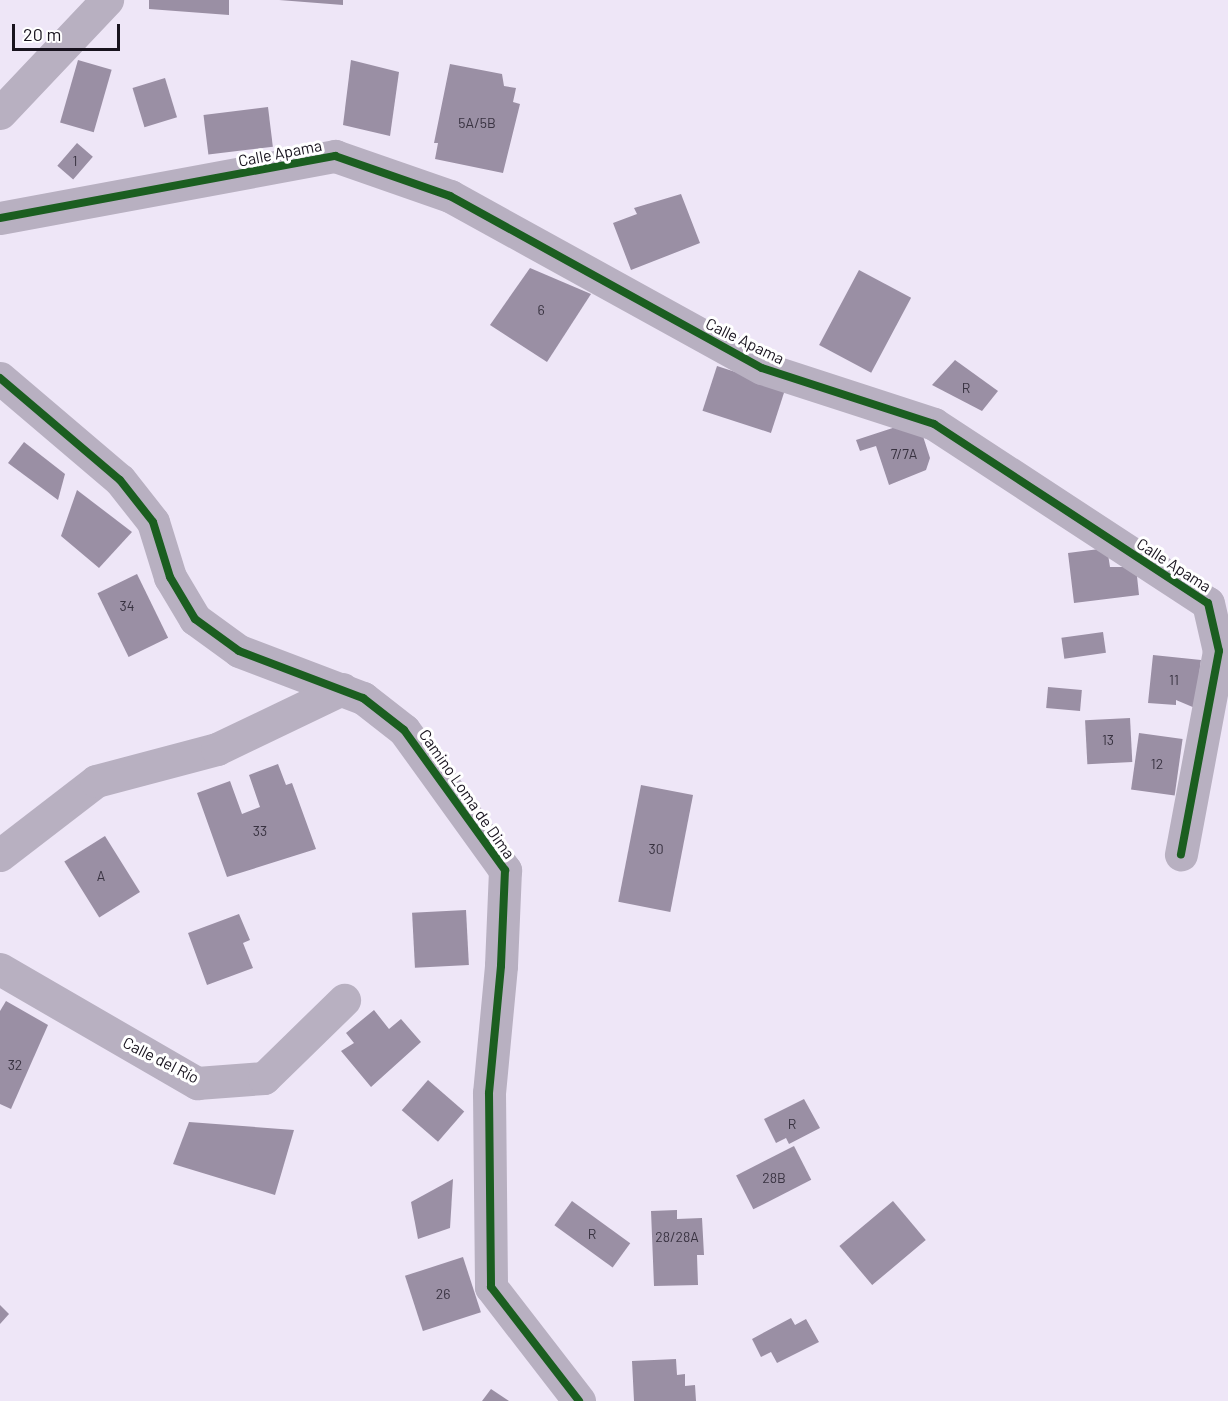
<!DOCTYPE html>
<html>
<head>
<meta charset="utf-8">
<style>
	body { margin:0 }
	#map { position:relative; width:1228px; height:1401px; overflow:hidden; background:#eee6f7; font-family:Barlow,sans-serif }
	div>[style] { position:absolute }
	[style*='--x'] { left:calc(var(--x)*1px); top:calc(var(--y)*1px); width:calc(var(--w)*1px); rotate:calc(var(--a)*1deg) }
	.building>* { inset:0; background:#9a8fa4; transform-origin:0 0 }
	.street>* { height:33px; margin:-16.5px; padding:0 16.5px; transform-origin:16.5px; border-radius:16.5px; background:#b8b0c1 }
	.cycleway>* { height:8px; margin:-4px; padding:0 4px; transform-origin:4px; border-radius:4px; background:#1b5e20 }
	span { translate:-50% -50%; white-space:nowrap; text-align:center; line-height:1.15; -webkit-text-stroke:6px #fff; paint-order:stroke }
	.number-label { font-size:14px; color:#383240 }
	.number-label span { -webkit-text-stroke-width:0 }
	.street-label { font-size:16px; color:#18131e }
	.scale { position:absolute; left:12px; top:24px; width:108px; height:27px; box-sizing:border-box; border:3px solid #18131e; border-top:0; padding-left:8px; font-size:18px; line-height:21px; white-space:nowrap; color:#18131e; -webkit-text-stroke:4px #fff; paint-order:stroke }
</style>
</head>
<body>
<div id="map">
	<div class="building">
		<div style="clip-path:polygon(149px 0,229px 0,229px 15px,149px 9px)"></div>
		<div style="clip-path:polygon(279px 0,343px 0,343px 5px)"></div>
		<div style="left:78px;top:60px;width:35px;height:65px;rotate:16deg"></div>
		<div style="clip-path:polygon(351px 60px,399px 72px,390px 136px,343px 125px)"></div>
		<div style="clip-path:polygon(450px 64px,502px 74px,504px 86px,516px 88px,513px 102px,520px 104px,503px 173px,435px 159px,438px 143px,434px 143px)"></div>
		<div style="left:165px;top:78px;width:41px;height:34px;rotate:73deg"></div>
		<div style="left:268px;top:107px;width:40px;height:65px;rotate:83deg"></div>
		<div style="left:77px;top:143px;width:21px;height:30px;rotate:41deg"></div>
		<div style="clip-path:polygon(681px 194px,700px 243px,631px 270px,613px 223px,637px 214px,634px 208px)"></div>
		<div style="clip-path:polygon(530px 268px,591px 294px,547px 362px,490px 325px)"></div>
		<div style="left:859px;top:270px;width:59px;height:85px;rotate:28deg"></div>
		<div style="clip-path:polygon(955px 360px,998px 391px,982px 411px,932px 385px)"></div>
		<div style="left:717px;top:366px;width:72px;height:47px;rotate:18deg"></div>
		<div style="clip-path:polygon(911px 422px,921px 430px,930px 458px,926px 470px,889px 485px,876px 446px,860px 451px,856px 440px)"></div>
		<div style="clip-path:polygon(24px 442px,65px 474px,58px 500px,8px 463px)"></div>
		<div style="clip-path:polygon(77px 490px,132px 532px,99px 568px,61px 536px)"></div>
		<div style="clip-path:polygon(1107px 548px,1110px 567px,1136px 567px,1139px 595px,1074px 603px,1068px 553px)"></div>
		<div style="left:137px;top:574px;width:71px;height:44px;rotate:64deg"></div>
		<div style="left:1103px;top:632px;width:21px;height:42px;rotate:82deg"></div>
		<div style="clip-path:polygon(1153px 655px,1201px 660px,1195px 708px,1176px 700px,1176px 705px,1148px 703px)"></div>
		<div style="left:1048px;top:687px;width:34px;height:21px;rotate:5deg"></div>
		<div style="left:1130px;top:718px;width:44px;height:45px;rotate:87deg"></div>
		<div style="left:1139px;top:733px;width:44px;height:57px;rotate:8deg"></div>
		<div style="clip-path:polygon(278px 764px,286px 785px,292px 783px,316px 849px,227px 877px,197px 793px,230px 781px,242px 814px,260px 807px,249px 775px)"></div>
		<div style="left:641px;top:785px;width:53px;height:119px;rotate:11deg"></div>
		<div style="left:105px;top:836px;width:66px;height:48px;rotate:58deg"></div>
		<div style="left:466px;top:910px;width:55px;height:54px;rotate:87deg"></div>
		<div style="clip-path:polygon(239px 914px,250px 940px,243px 943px,253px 968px,207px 985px,188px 933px)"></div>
		<div style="clip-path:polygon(6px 1001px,48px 1025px,11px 1109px,0 1104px,0 1011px)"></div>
		<div style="clip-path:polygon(374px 1010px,389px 1029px,401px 1019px,421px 1042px,371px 1087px,341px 1051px,354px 1043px,346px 1033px)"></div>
		<div style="left:428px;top:1080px;width:48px;height:40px;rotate:41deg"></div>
		<div style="clip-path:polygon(804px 1099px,820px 1128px,789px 1144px,786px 1138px,776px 1143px,764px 1119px)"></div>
		<div style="clip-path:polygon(189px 1122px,294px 1130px,275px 1195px,173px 1164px)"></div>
		<div style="left:794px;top:1146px;width:38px;height:65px;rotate:63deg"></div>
		<div style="clip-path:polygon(453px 1179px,450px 1228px,418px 1239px,411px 1202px)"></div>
		<div style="left:572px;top:1201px;width:72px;height:30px;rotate:36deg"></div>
		<div style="left:893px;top:1201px;width:51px;height:70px;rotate:50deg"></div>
		<div style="clip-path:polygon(677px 1210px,677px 1219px,702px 1218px,704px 1255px,697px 1255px,698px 1285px,654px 1286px,651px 1211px)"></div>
		<div style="left:463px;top:1257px;width:58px;height:61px;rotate:72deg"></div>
		<div style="clip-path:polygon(0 1305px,9px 1314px,0 1324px)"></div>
		<div style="clip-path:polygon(791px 1318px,795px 1325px,806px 1319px,819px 1342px,777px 1363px,771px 1352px,761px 1357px,752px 1339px)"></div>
		<div style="clip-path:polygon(676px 1359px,677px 1375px,685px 1374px,685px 1386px,695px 1385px,696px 1401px,634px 1401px,632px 1361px)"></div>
		<div style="clip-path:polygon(491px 1389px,509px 1401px,482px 1401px)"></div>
	</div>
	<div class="street">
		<div style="--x:0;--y:113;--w:156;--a:-46.6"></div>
		<div style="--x:0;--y:218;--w:341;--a:-10.5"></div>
		<div style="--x:335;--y:156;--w:122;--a:19.2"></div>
		<div style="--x:450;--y:196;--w:356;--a:28.9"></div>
		<div style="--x:762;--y:368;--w:181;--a:18"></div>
		<div style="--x:934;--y:424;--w:327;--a:33.2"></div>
		<div style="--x:1208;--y:603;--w:49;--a:77.1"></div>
		<div style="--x:1219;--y:651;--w:207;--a:100.6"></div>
		<div style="--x:0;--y:378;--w:157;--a:40.4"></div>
		<div style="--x:120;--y:480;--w:53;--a:51.8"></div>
		<div style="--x:153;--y:522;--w:58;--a:72.8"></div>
		<div style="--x:170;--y:577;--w:49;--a:59.2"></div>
		<div style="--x:195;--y:619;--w:54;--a:36"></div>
		<div style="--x:239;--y:651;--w:133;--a:20.8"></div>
		<div style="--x:363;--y:698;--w:52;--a:38"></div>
		<div style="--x:404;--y:730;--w:173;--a:54.2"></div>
		<div style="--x:505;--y:870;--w:96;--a:92.4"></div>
		<div style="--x:501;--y:966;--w:128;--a:95.4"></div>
		<div style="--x:489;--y:1093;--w:194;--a:89.4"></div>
		<div style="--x:491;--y:1287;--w:144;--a:52.3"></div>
		<div style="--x:0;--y:855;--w:121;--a:-37.6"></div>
		<div style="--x:96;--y:781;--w:125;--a:-14.8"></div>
		<div style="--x:217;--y:749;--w:139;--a:-25.6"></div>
		<div style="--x:0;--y:969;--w:228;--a:30.1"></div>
		<div style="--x:197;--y:1083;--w:67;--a:-4.3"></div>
		<div style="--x:264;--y:1078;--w:112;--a:-44.3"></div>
	</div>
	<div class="cycleway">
		<div style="--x:0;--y:218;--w:341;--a:-10.5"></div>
		<div style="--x:335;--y:156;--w:122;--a:19.2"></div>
		<div style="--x:450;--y:196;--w:356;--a:28.9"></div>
		<div style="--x:762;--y:368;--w:181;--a:18"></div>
		<div style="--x:934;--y:424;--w:327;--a:33.2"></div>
		<div style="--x:1208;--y:603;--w:49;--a:77.1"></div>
		<div style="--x:1219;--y:651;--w:207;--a:100.6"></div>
		<div style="--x:0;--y:378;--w:157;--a:40.4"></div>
		<div style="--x:120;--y:480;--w:53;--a:51.8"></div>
		<div style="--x:153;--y:522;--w:58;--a:72.8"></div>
		<div style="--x:170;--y:577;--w:49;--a:59.2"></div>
		<div style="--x:195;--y:619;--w:54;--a:36"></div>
		<div style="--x:239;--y:651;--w:133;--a:20.8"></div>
		<div style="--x:363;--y:698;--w:52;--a:38"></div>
		<div style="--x:404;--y:730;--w:173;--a:54.2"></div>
		<div style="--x:505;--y:870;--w:96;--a:92.4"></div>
		<div style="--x:501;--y:966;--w:128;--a:95.4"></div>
		<div style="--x:489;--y:1093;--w:194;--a:89.4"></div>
		<div style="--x:491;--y:1287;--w:144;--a:52.3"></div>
	</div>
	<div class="number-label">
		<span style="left:477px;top:123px">5A/5B</span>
		<span style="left:75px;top:161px">1</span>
		<span style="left:541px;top:310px">6</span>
		<span style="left:966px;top:388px">R</span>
		<span style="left:904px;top:454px">7/7A</span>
		<span style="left:127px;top:606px">34</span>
		<span style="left:1174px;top:680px">11</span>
		<span style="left:1108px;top:740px">13</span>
		<span style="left:1157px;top:764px">12</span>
		<span style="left:260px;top:831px">33</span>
		<span style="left:656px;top:849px">30</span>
		<span style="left:101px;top:876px">A</span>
		<span style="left:15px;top:1065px">32</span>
		<span style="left:792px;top:1124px">R</span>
		<span style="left:774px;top:1178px">28B</span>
		<span style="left:592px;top:1234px">R</span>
		<span style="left:677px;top:1237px">28/28A</span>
		<span style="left:443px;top:1294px">26</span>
	</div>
	<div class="street-label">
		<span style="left:280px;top:153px;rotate:-11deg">Calle Apama</span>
		<span style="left:745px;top:341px;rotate:26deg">Calle Apama</span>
		<span style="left:1174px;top:565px;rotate:33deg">Calle Apama</span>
		<span style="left:467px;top:794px;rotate:55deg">Camino Loma de Dima</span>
		<span style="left:161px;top:1060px;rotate:27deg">Calle del Río</span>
	</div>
	<div class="scale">20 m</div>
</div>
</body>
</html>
